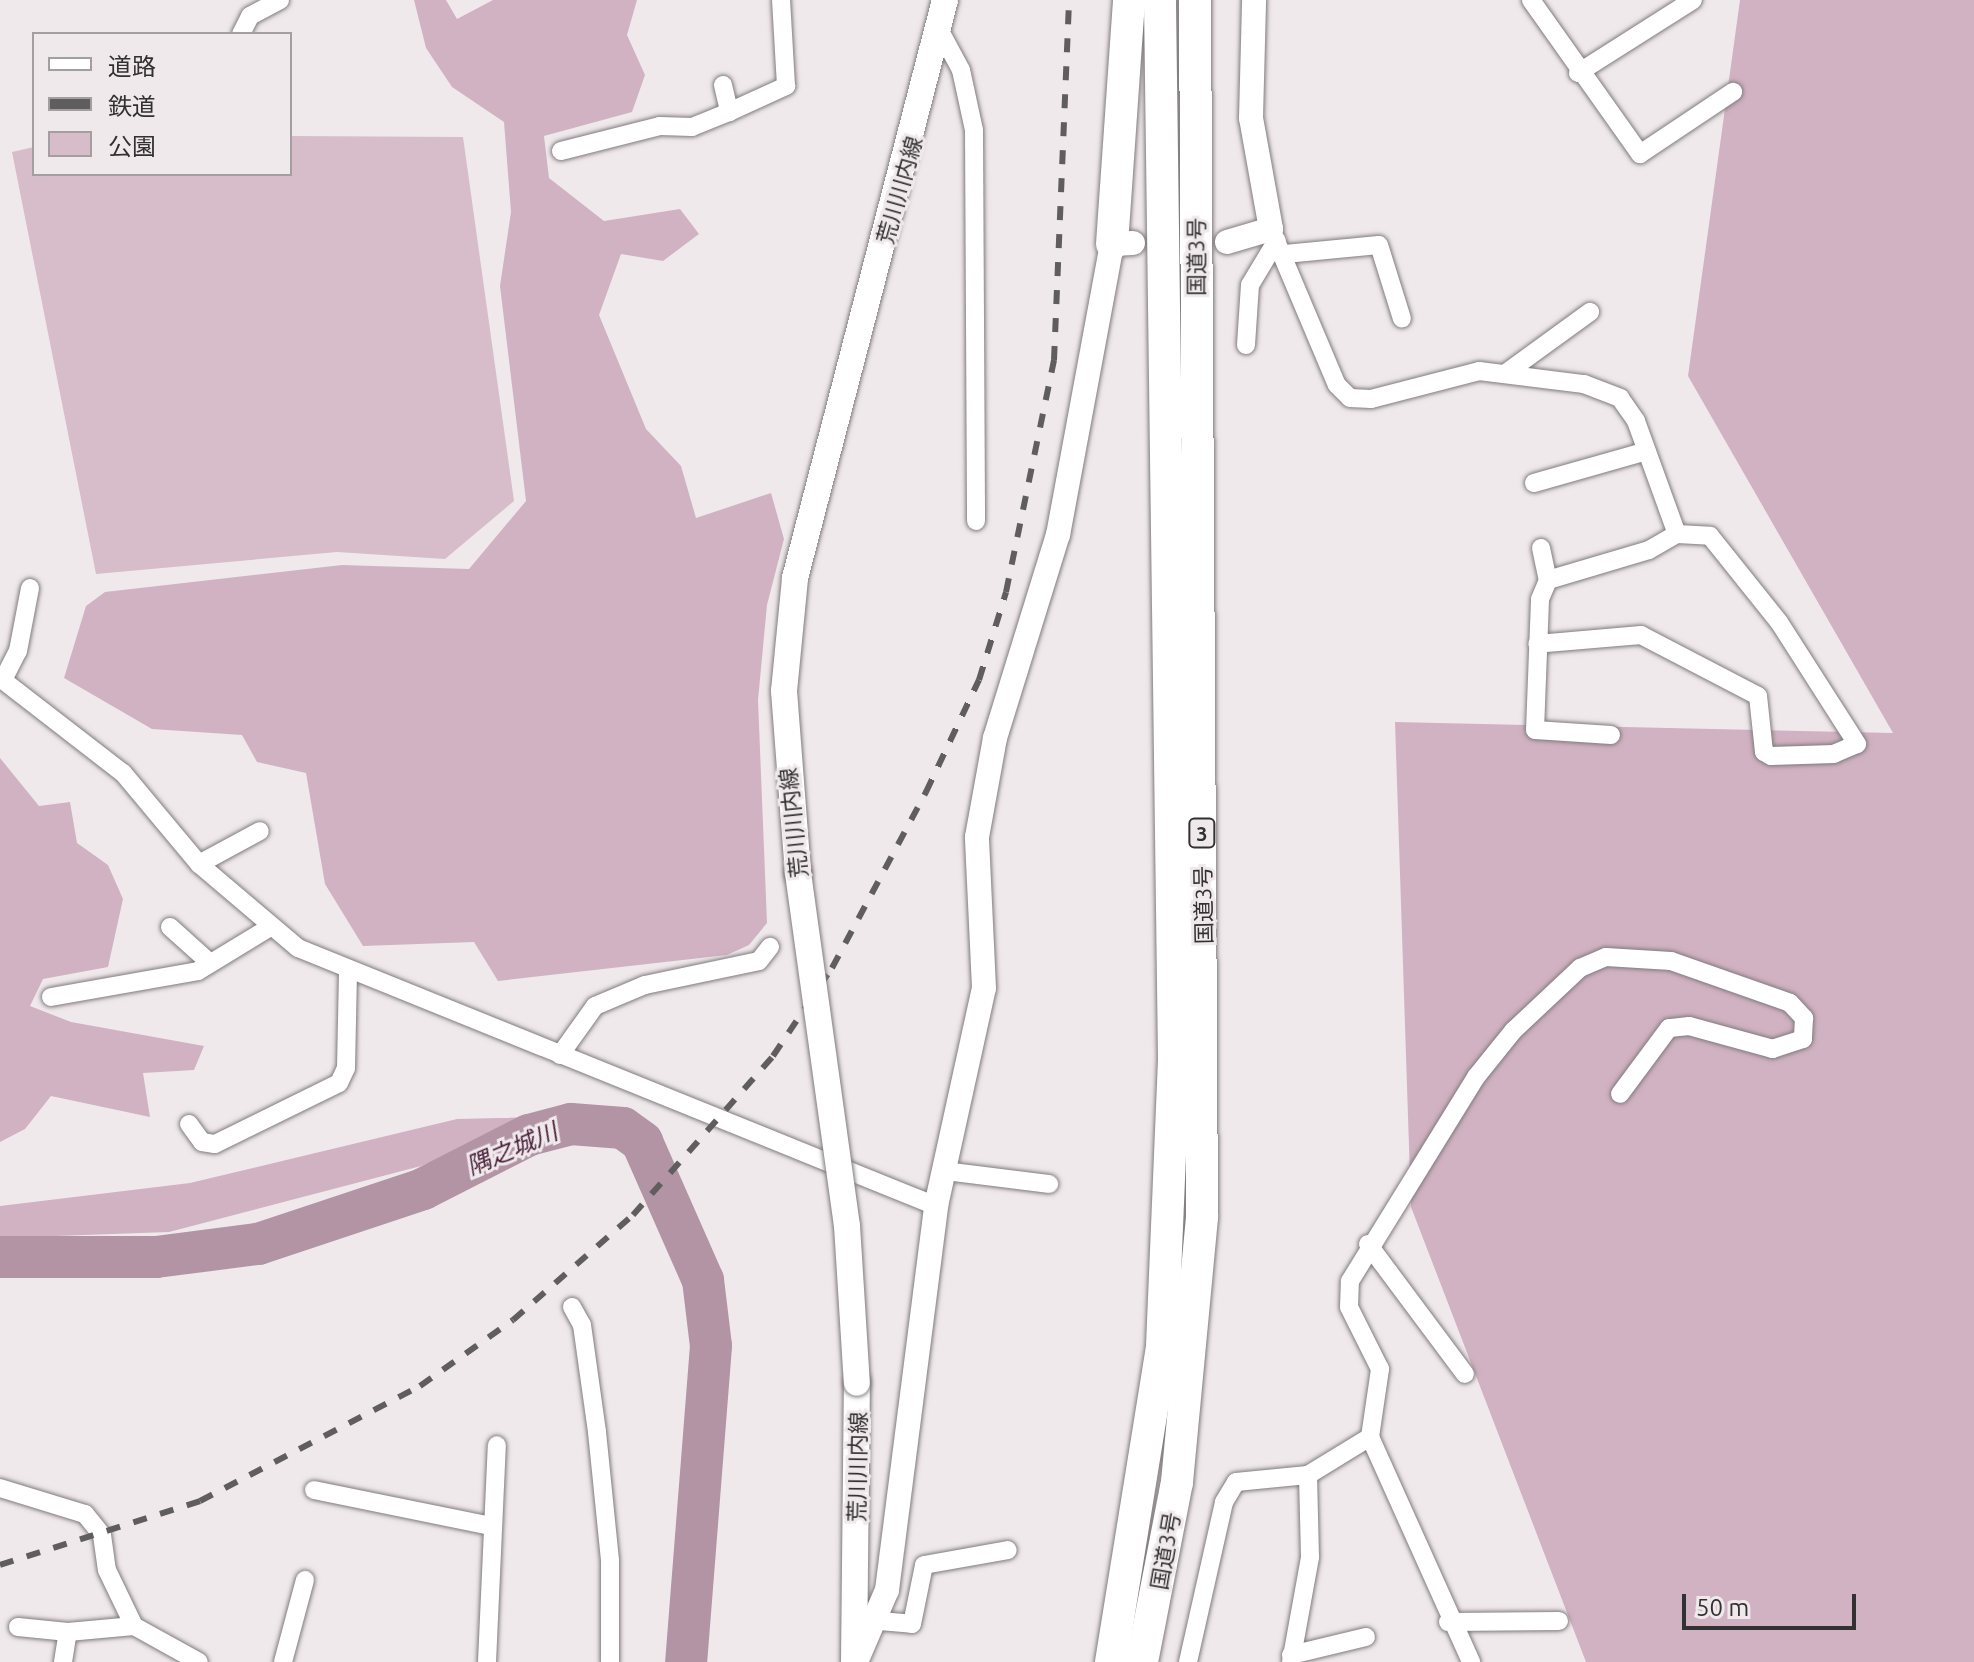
<!DOCTYPE html>
<html>
<head>
<meta charset="utf-8">
<style>
	body { margin:0 }
	#map { position:relative; width:1974px; height:1662px; overflow:hidden; background:#efe9ec; font-family:Ubuntu,"Noto Sans JP",sans-serif }
	div>[style] { position:absolute }
	[style*='--x'] { left:calc(var(--x)*1px); top:calc(var(--y)*1px); width:calc(var(--w)*1px); rotate:calc(var(--a)*1deg) }
	.green>* { inset:0; background:#d7bcca }
	.forest>* { inset:0; background:#d1b2c2 }
	.river>* { height:42px; margin:-21px; padding:0 21px; transform-origin:21px; border-radius:21px; background:#b294a4 }
	.roads { filter:drop-shadow(0 0 2px #807b7e) drop-shadow(0 0 2px #807b7e) }
	.minor>* { height:18px; margin:-9px; padding:0 9px; transform-origin:9px; border-radius:9px; background:#fff }
	.tertiary>* { height:24px; margin:-12px; padding:0 12px; transform-origin:12px; border-radius:12px; background:#fff }
	.secondary>* { height:26px; margin:-13px; padding:0 13px; transform-origin:13px; border-radius:13px; background:#fff }
	.trunk>* { height:32px; margin:-16px; padding:0 16px; transform-origin:16px; border-radius:16px; background:#fff }
	.rail>* { height:6px; margin-top:-3px; transform-origin:0; background:repeating-linear-gradient(90deg,#605d5e 0 14px,transparent 0 28px) }
	.bridges { filter:drop-shadow(0 0 2px #807b7e) drop-shadow(0 0 2px #807b7e) }
	.secondary-bridge>* { height:26px; margin:-13px; padding:0 13px; transform-origin:13px; border-radius:13px; background:#fff }
	span { translate:-50% -50%; white-space:nowrap; text-align:center; line-height:1.15; -webkit-text-stroke:6px #efe9ec; paint-order:stroke }
	.shield-label span { padding:2px 6px; background:#efe9ec; border:2px solid; border-radius:6px; -webkit-text-stroke-width:0 }
	.shield-label { font-size:20px; color:#323031; font-weight:700 }
	.street-label { font-size:22px; color:#323031 }
	.water-label { font-size:24px; color:#491f38; font-style:italic }
	.legend { position:absolute; left:32px; top:32px; width:260px; height:144px; box-sizing:border-box; background:#efe9ec; border:2px solid #a39fa1; margin:0; padding:10px 14px; list-style:none; font-size:24px; color:#323031 }
	.legend li { display:flex; align-items:center; gap:16px; height:40px }
	.legend b { width:40px; border:2px solid #a39fa1 }
	.scale { position:absolute; left:1682px; top:1594px; width:174px; height:36px; box-sizing:border-box; border:4px solid #323031; border-top:0; padding-left:10px; font-size:24px; line-height:28px; white-space:nowrap; color:#323031; -webkit-text-stroke:6px #efe9ec; paint-order:stroke }
</style>
</head>
<body>
<div id="map">
	<div class="green">
		<div style="clip-path:polygon(290px 136px,463px 137px,514px 501px,445px 559px,337px 552px,96px 574px,12px 152px,34px 147px,34px 174px,290px 174px)"></div>
	</div>
	<div class="forest">
		<div style="clip-path:polygon(414px 0,446px 0,457px 19px,493px 0,637px 0,627px 35px,645px 75px,632px 112px,544px 136px,549px 178px,604px 221px,680px 209px,699px 234px,663px 261px,621px 254px,599px 315px,646px 429px,681px 466px,696px 518px,771px 493px,784px 539px,767px 605px,758px 700px,767px 923px,749px 945px,727px 955px,498px 981px,474px 942px,363px 946px,325px 884px,306px 773px,257px 762px,242px 735px,152px 729px,64px 678px,86px 606px,105px 592px,342px 565px,469px 569px,526px 501px,500px 286px,511px 212px,504px 122px,452px 87px,426px 48px)"></div>
		<div style="clip-path:polygon(1740px 0,1974px 0,1974px 1662px,1586px 1662px,1411px 1207px,1395px 722px,1893px 733px,1688px 376px)"></div>
		<div style="clip-path:polygon(0 758px,39px 806px,70px 802px,77px 843px,108px 865px,123px 899px,108px 967px,43px 979px,30px 1006px,71px 1022px,204px 1046px,194px 1070px,143px 1073px,150px 1117px,51px 1096px,25px 1129px,0 1142px)"></div>
		<div style="clip-path:polygon(542px 1117px,421px 1166px,169px 1232px,0 1238px,0 1206px,190px 1183px,457px 1119px)"></div>
	</div>
	<div class="river">
		<div style="--x:0;--y:1257;--w:156;--a:0"></div>
		<div style="--x:156;--y:1257;--w:103;--a:-7.3"></div>
		<div style="--x:258;--y:1244;--w:174;--a:-18.4"></div>
		<div style="--x:423;--y:1189;--w:119;--a:-27"></div>
		<div style="--x:529;--y:1135;--w:43;--a:-14.7"></div>
		<div style="--x:571;--y:1124;--w:52;--a:4.4"></div>
		<div style="--x:623;--y:1128;--w:24;--a:36"></div>
		<div style="--x:642;--y:1142;--w:151;--a:66.2"></div>
		<div style="--x:703;--y:1280;--w:66;--a:83.1"></div>
		<div style="--x:711;--y:1346;--w:317;--a:94.5"></div>
	</div>
	<div class="roads">
		<div class="minor">
			<div style="--x:1531;--y:0;--w:189;--a:54.7"></div>
			<div style="--x:1640;--y:154;--w:112;--a:-33.7"></div>
			<div style="--x:940;--y:31;--w:44;--a:61.7"></div>
			<div style="--x:961;--y:70;--w:61;--a:77.8"></div>
			<div style="--x:974;--y:130;--w:391;--a:89.7"></div>
			<div style="--x:241;--y:34;--w:20;--a:-63"></div>
			<div style="--x:250;--y:16;--w:34;--a:-28"></div>
			<div style="--x:1578;--y:73;--w:136;--a:-32.4"></div>
			<div style="--x:723;--y:85;--w:28;--a:77"></div>
			<div style="--x:729;--y:112;--w:63;--a:-24.5"></div>
			<div style="--x:786;--y:86;--w:86;--a:-93.3"></div>
			<div style="--x:561;--y:151;--w:102;--a:-14.2"></div>
			<div style="--x:660;--y:126;--w:32;--a:2"></div>
			<div style="--x:692;--y:127;--w:40;--a:-22"></div>
			<div style="--x:1271;--y:229;--w:169;--a:67.1"></div>
			<div style="--x:1337;--y:385;--w:18;--a:45"></div>
			<div style="--x:1350;--y:398;--w:21;--a:3"></div>
			<div style="--x:1371;--y:399;--w:112;--a:-14.5"></div>
			<div style="--x:1479;--y:371;--w:106;--a:7.1"></div>
			<div style="--x:1584;--y:384;--w:39;--a:21"></div>
			<div style="--x:1620;--y:398;--w:28;--a:55"></div>
			<div style="--x:1636;--y:421;--w:120;--a:70.1"></div>
			<div style="--x:1677;--y:534;--w:33;--a:3"></div>
			<div style="--x:1710;--y:536;--w:110;--a:51.3"></div>
			<div style="--x:1779;--y:622;--w:145;--a:57.4"></div>
			<div style="--x:1857;--y:744;--w:25;--a:157"></div>
			<div style="--x:1834;--y:754;--w:63;--a:178.2"></div>
			<div style="--x:1771;--y:756;--w:8;--a:-150"></div>
			<div style="--x:1764;--y:752;--w:56;--a:-96.1"></div>
			<div style="--x:1758;--y:696;--w:132;--a:-152.5"></div>
			<div style="--x:1641;--y:635;--w:104;--a:175.1"></div>
			<div style="--x:1285;--y:254;--w:94;--a:-5.5"></div>
			<div style="--x:1379;--y:245;--w:77;--a:72.7"></div>
			<div style="--x:1246;--y:345;--w:60;--a:-86.2"></div>
			<div style="--x:1250;--y:285;--w:52;--a:-59"></div>
			<div style="--x:1506;--y:373;--w:104;--a:-36"></div>
			<div style="--x:1534;--y:483;--w:117;--a:-15.8"></div>
			<div style="--x:1541;--y:548;--w:33;--a:78"></div>
			<div style="--x:0;--y:678;--w:155;--a:37.7"></div>
			<div style="--x:123;--y:773;--w:119;--a:50.1"></div>
			<div style="--x:199;--y:864;--w:130;--a:40.3"></div>
			<div style="--x:298;--y:948;--w:688;--a:22.02"></div>
			<div style="--x:3;--y:680;--w:33;--a:-63"></div>
			<div style="--x:18;--y:651;--w:64;--a:-79.2"></div>
			<div style="--x:1611;--y:735;--w:76;--a:-176.2"></div>
			<div style="--x:1535;--y:730;--w:131;--a:-87.8"></div>
			<div style="--x:1540;--y:599;--w:21;--a:-67"></div>
			<div style="--x:1548;--y:580;--w:105;--a:-16.5"></div>
			<div style="--x:1649;--y:550;--w:32;--a:-30"></div>
			<div style="--x:199;--y:864;--w:69;--a:-28.4"></div>
			<div style="--x:170;--y:927;--w:54;--a:42"></div>
			<div style="--x:51;--y:997;--w:149;--a:-10"></div>
			<div style="--x:198;--y:971;--w:81;--a:-31.3"></div>
			<div style="--x:560;--y:1055;--w:60;--a:-54.5"></div>
			<div style="--x:595;--y:1006;--w:54;--a:-22.8"></div>
			<div style="--x:645;--y:985;--w:116;--a:-11.9"></div>
			<div style="--x:759;--y:961;--w:18;--a:-52"></div>
			<div style="--x:189;--y:1124;--w:22;--a:54"></div>
			<div style="--x:202;--y:1142;--w:13;--a:9"></div>
			<div style="--x:215;--y:1144;--w:138;--a:-26.2"></div>
			<div style="--x:339;--y:1083;--w:17;--a:-65"></div>
			<div style="--x:346;--y:1068;--w:99;--a:-88.8"></div>
			<div style="--x:945;--y:1171;--w:105;--a:7.1"></div>
			<div style="--x:1368;--y:1244;--w:162;--a:53.3"></div>
			<div style="--x:572;--y:1307;--w:21;--a:61"></div>
			<div style="--x:582;--y:1325;--w:108;--a:82"></div>
			<div style="--x:597;--y:1432;--w:130;--a:84.2"></div>
			<div style="--x:610;--y:1561;--w:101;--a:90"></div>
			<div style="--x:1370;--y:1437;--w:247;--a:65.8"></div>
			<div style="--x:0;--y:1488;--w:89;--a:17"></div>
			<div style="--x:85;--y:1514;--w:27;--a:51"></div>
			<div style="--x:102;--y:1535;--w:35;--a:82"></div>
			<div style="--x:107;--y:1570;--w:62;--a:64.3"></div>
			<div style="--x:134;--y:1626;--w:74;--a:29"></div>
			<div style="--x:314;--y:1490;--w:181;--a:11.5"></div>
			<div style="--x:880;--y:1621;--w:32;--a:5"></div>
			<div style="--x:912;--y:1624;--w:60;--a:-78.5"></div>
			<div style="--x:924;--y:1565;--w:85;--a:-10.1"></div>
			<div style="--x:1448;--y:1622;--w:111;--a:-0.5"></div>
			<div style="--x:18;--y:1627;--w:50;--a:5.7"></div>
			<div style="--x:68;--y:1632;--w:66;--a:-5.2"></div>
			<div style="--x:1291;--y:1655;--w:77;--a:-13.5"></div>
			<div style="--x:63;--y:1662;--w:30;--a:-81"></div>
			<div style="--x:283;--y:1662;--w:85;--a:-75"></div>
			<div style="--x:487;--y:1662;--w:217;--a:-87.4"></div>
			<div style="--x:1188;--y:1662;--w:164;--a:-77.3"></div>
			<div style="--x:1224;--y:1502;--w:23;--a:-59"></div>
			<div style="--x:1236;--y:1482;--w:72;--a:-5.6"></div>
			<div style="--x:1308;--y:1475;--w:73;--a:-31.5"></div>
			<div style="--x:1370;--y:1437;--w:69;--a:-81.6"></div>
			<div style="--x:1380;--y:1369;--w:69;--a:-116.6"></div>
			<div style="--x:1349;--y:1307;--w:26;--a:-88"></div>
			<div style="--x:1350;--y:1281;--w:240;--a:-58.3"></div>
			<div style="--x:1476;--y:1077;--w:59;--a:-51.2"></div>
			<div style="--x:1513;--y:1031;--w:92;--a:-43.2"></div>
			<div style="--x:1580;--y:968;--w:28;--a:-23"></div>
			<div style="--x:1606;--y:957;--w:65;--a:3.5"></div>
			<div style="--x:1671;--y:961;--w:126;--a:19.4"></div>
			<div style="--x:1790;--y:1003;--w:21;--a:47"></div>
			<div style="--x:1804;--y:1018;--w:21;--a:93"></div>
			<div style="--x:1803;--y:1039;--w:32;--a:162"></div>
			<div style="--x:1773;--y:1049;--w:87;--a:-164.7"></div>
			<div style="--x:1689;--y:1026;--w:20;--a:174"></div>
			<div style="--x:1669;--y:1028;--w:82;--a:126.6"></div>
			<div style="--x:1291;--y:1662;--w:107;--a:-79.7"></div>
			<div style="--x:1310;--y:1557;--w:82;--a:-91.4"></div>
		</div>
		<div class="tertiary">
			<div style="--x:1227;--y:242;--w:46;--a:-16.5"></div>
			<div style="--x:1271;--y:229;--w:113;--a:-100.2"></div>
			<div style="--x:1251;--y:118;--w:118;--a:-88.5"></div>
			<div style="--x:856;--y:1662;--w:78;--a:-66.7"></div>
			<div style="--x:887;--y:1590;--w:387;--a:-82.7"></div>
			<div style="--x:936;--y:1206;--w:223;--a:-77.6"></div>
			<div style="--x:984;--y:988;--w:151;--a:-92.7"></div>
			<div style="--x:977;--y:837;--w:101;--a:-79.7"></div>
			<div style="--x:995;--y:738;--w:213;--a:-72.8"></div>
			<div style="--x:1058;--y:535;--w:296;--a:-79.5"></div>
			<div style="--x:1112;--y:244;--w:21;--a:-3"></div>
		</div>
		<div class="secondary">
			<div style="--x:798;--y:873;--w:183;--a:-94.4"></div>
			<div style="--x:784;--y:691;--w:114;--a:-84.4"></div>
			<div style="--x:795;--y:578;--w:597;--a:-75.45"></div>
			<div style="--x:854;--y:1662;--w:279;--a:-89.4"></div>
		</div>
		<div class="trunk">
			<div style="--x:1112;--y:244;--w:245;--a:-86"></div>
			<div style="--x:1111;--y:1662;--w:320;--a:-80.8"></div>
			<div style="--x:1162;--y:1346;--w:287;--a:-87.6"></div>
			<div style="--x:1174;--y:1059;--w:1059;--a:-90.76"></div>
			<div style="--x:1142;--y:1662;--w:183;--a:-79"></div>
			<div style="--x:1177;--y:1482;--w:266;--a:-84.6"></div>
			<div style="--x:1202;--y:1217;--w:1217;--a:-90.33"></div>
		</div>
	</div>
	<div class="rail">
		<div style="--x:0;--y:1565;--w:210;--a:-17.7"></div>
		<div style="--x:200;--y:1501;--w:248;--a:-27.6"></div>
		<div style="--x:420;--y:1386;--w:114;--a:-35.4"></div>
		<div style="--x:513;--y:1320;--w:159;--a:-41.2"></div>
		<div style="--x:633;--y:1215;--w:212;--a:-48.6"></div>
		<div style="--x:773;--y:1056;--w:106;--a:-56.2"></div>
		<div style="--x:832;--y:968;--w:200;--a:-61.9"></div>
		<div style="--x:926;--y:792;--w:124;--a:-64.7"></div>
		<div style="--x:979;--y:680;--w:92;--a:-72.9"></div>
		<div style="--x:1006;--y:592;--w:237;--a:-78.3"></div>
		<div style="--x:1054;--y:360;--w:360;--a:-87.6"></div>
	</div>
	<div class="bridges">
		<div class="secondary-bridge">
			<div style="--x:798;--y:873;--w:356;--a:82.1"></div>
			<div style="--x:847;--y:1226;--w:157;--a:86.4"></div>
		</div>
	</div>
	<div class="shield-label">
		<span style="left:1202px;top:833px">3</span>
	</div>
	<div class="street-label">
		<span style="left:899px;top:190px;rotate:-74deg">荒川川内線</span>
		<span style="left:1196px;top:257px;rotate:-90deg">国道3号</span>
		<span style="left:793px;top:823px;rotate:-96deg">荒川川内線</span>
		<span style="left:1203px;top:905px;rotate:-91deg">国道3号</span>
		<span style="left:857px;top:1467px;rotate:-89deg">荒川川内線</span>
		<span style="left:1165px;top:1551px;rotate:-80deg">国道3号</span>
	</div>
	<div class="water-label">
		<span style="left:512px;top:1149px;rotate:-23deg">隅之城川</span>
	</div>
	<ul class="legend">
	<li><b style="height:10px;background:#fff"></b>道路</li>
	<li><b style="height:10px;background:#605d5e"></b>鉄道</li>
	<li><b style="height:22px;background:#d7bcca"></b>公園</li>
	</ul>
	<div class="scale">50 m</div>
</div>
</body>
</html>
